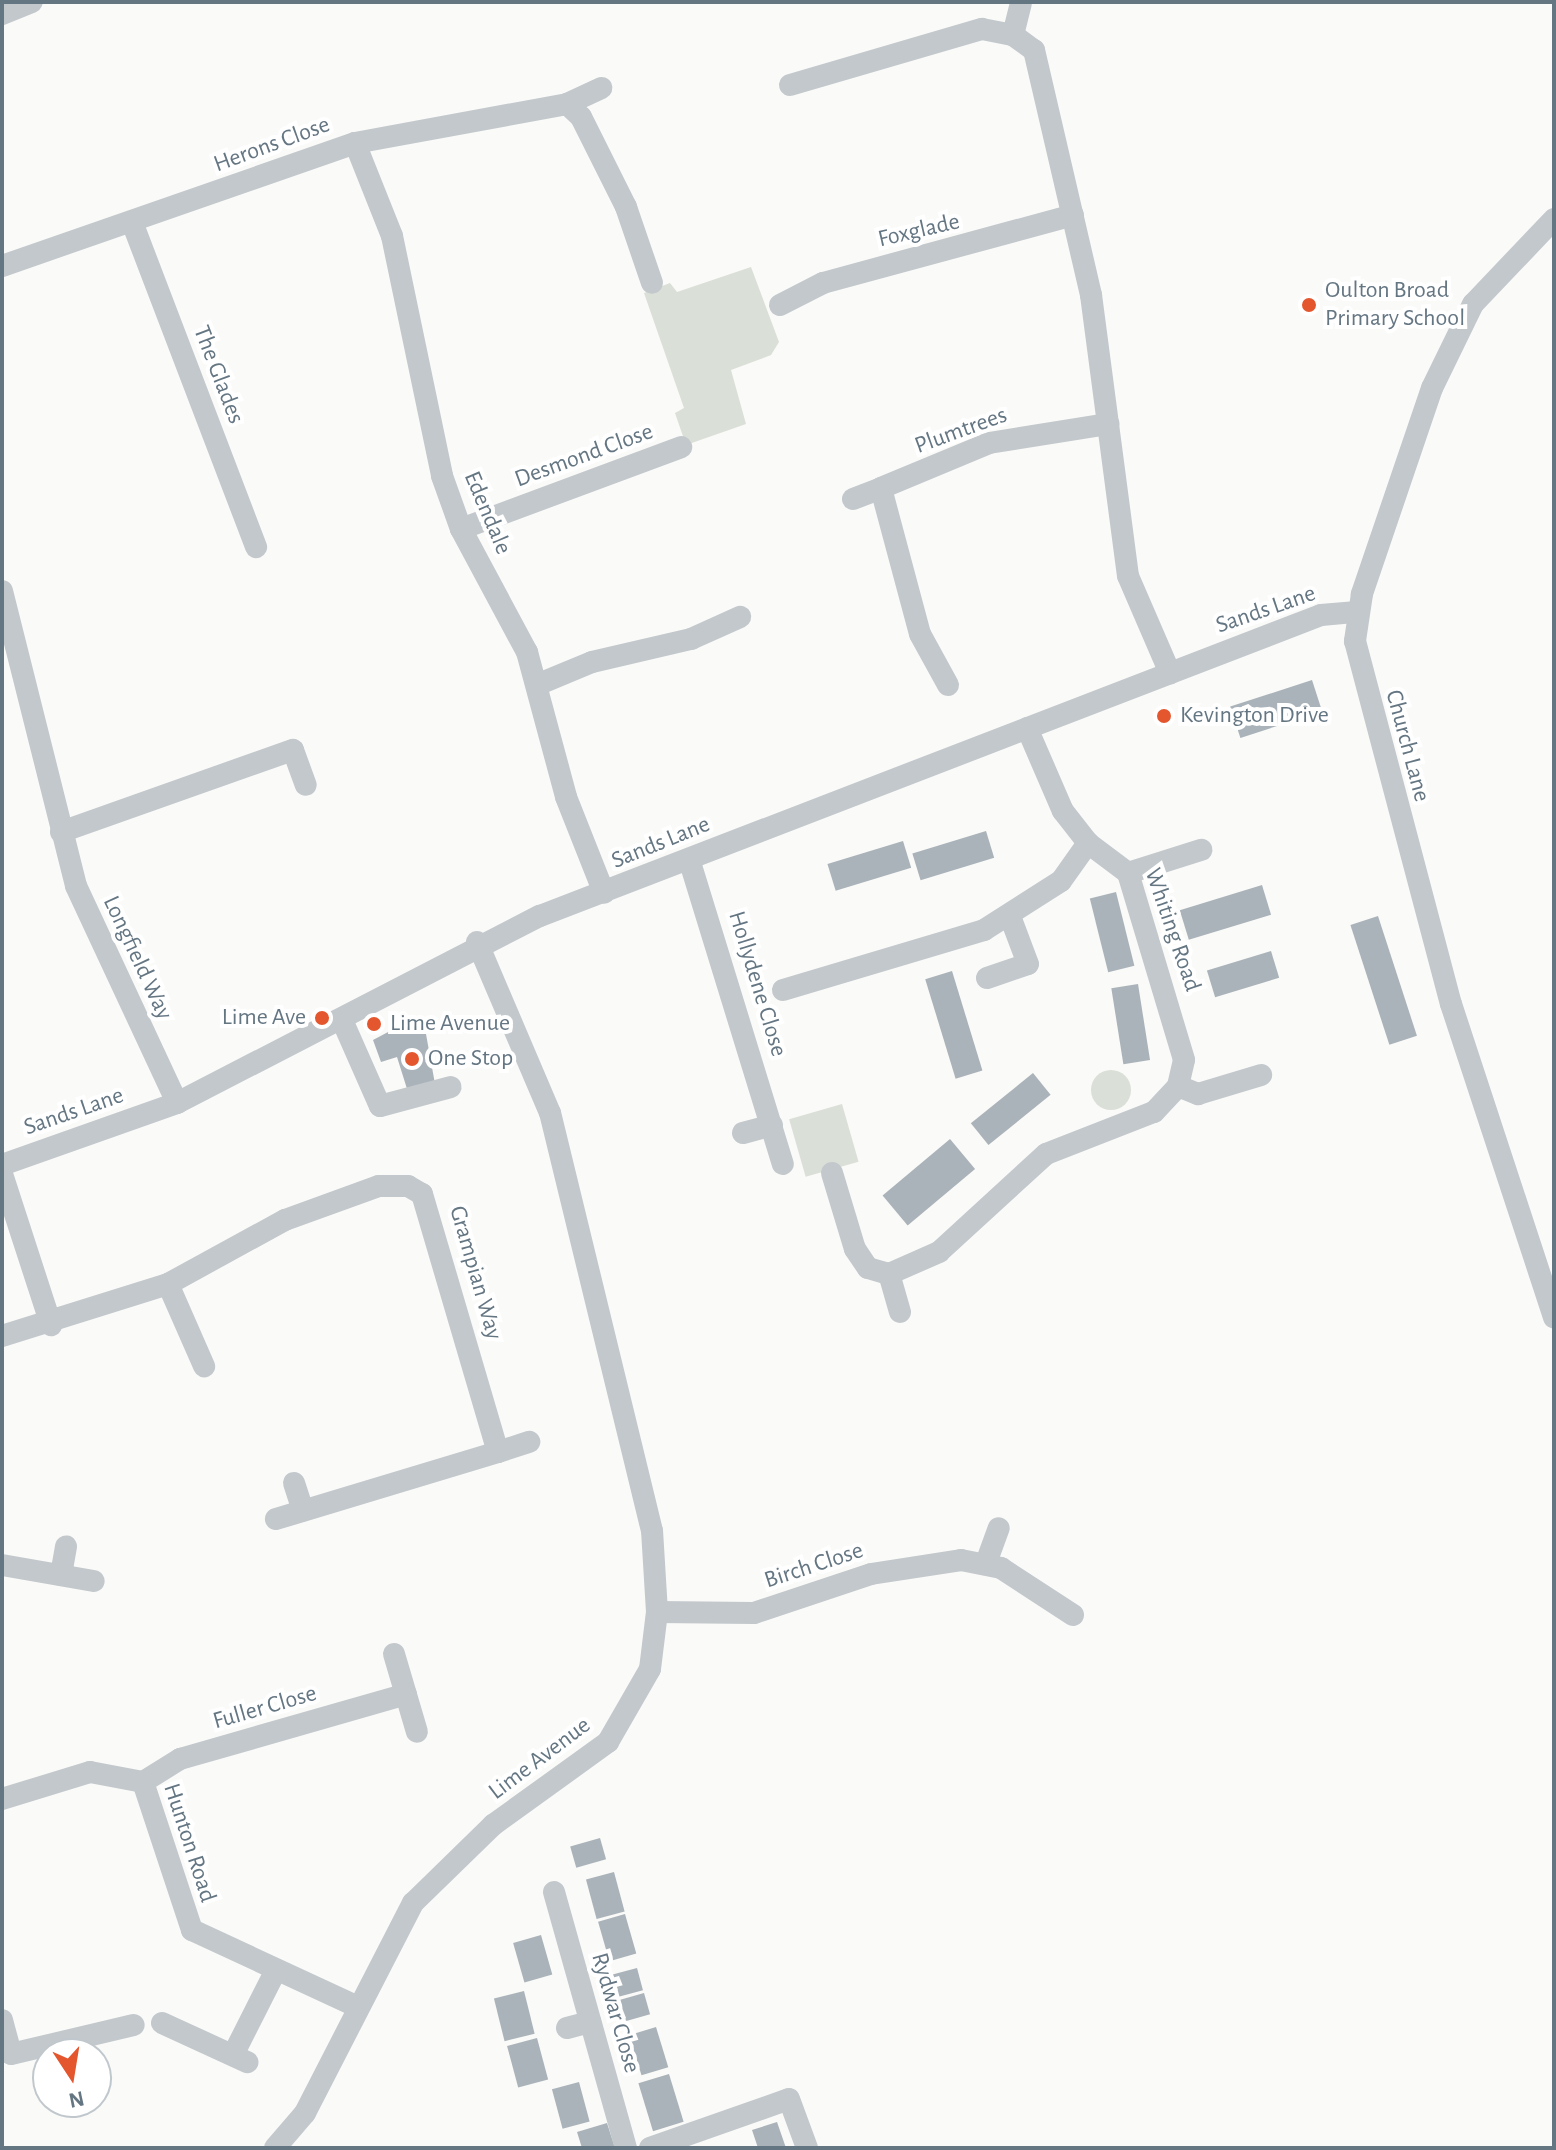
<!DOCTYPE html>
<html>
<head>
<meta charset="utf-8">
<style>
	body { margin:0 }
	#map { position:relative; width:1556px; height:2150px; overflow:hidden; background:#fafaf8; font-family:"Alegreya Sans",sans-serif }
	div>[style] { position:absolute }
	[style*='--x'] { left:calc(var(--x)*1px); top:calc(var(--y)*1px); width:calc(var(--w)*1px); rotate:calc(var(--a)*1deg) }
	.green>* { inset:0; background:#dadfd7; transform-origin:0 0 }
	.round { border-radius:50% }
	.building>* { inset:0; background:#aab3b9; transform-origin:0 0 }
	.minor>* { height:22px; margin:-11px; padding:0 11px; transform-origin:11px; border-radius:11px; background:#c3c8cc }
	.dots>* { width:22px; height:22px; translate:-50% -50%; box-sizing:border-box; border:4px solid #fff; border-radius:50% }
	span { translate:-50% -50%; white-space:nowrap; text-align:center; line-height:1.15; -webkit-text-stroke:8px #fff; paint-order:stroke }
	.street-label { font-size:24px; color:#657683 }
	.poi-label { font-size:24px; color:#657683 }
	.left { translate:0 -50%; text-align:left }
	.right { translate:-100% -50%; text-align:right }
	.frame { position:absolute; inset:0; border:4px solid #657683; pointer-events:none }
	.north { position:absolute; left:32px; top:2038px; width:80px; height:80px; box-sizing:border-box; background:#fff; border:2px solid #c1c8cd; border-radius:50%; rotate:168deg; font-size:22px; font-weight:700; line-height:32px; text-align:center; color:#657683 }
	.north::after { content:''; display:block; margin:auto; width:28px; height:36px; background:#e4572e; clip-path:polygon(50% 0,100% 100%,50% 72%,0 100%) }
</style>
</head>
<body>
<div id="map">
	<div class="green">
		<div style="clip-path:polygon(751px 267px,779px 342px,771px 355px,731px 370px,746px 424px,686px 445px,675px 413px,684px 408px,644px 293px,670px 283px,677px 292px)"></div>
		<div class="round" style="left:1091px;top:1070px;width:40px;height:40px"></div>
		<div style="left:842px;top:1104px;width:60px;height:55px;rotate:74deg"></div>
	</div>
	<div class="building">
		<div style="left:1312px;top:680px;width:33px;height:86px;rotate:72deg"></div>
		<div style="left:986px;top:831px;width:28px;height:77px;rotate:73deg"></div>
		<div style="left:903px;top:841px;width:28px;height:79px;rotate:73deg"></div>
		<div style="left:1262px;top:885px;width:31px;height:86px;rotate:73deg"></div>
		<div style="left:1116px;top:892px;width:76px;height:27px;rotate:76deg"></div>
		<div style="left:1378px;top:916px;width:126px;height:29px;rotate:72deg"></div>
		<div style="left:1271px;top:951px;width:28px;height:67px;rotate:73deg"></div>
		<div style="left:952px;top:971px;width:104px;height:28px;rotate:73deg"></div>
		<div style="left:1138px;top:984px;width:77px;height:27px;rotate:81deg"></div>
		<div style="clip-path:polygon(407px 1022px,409px 1028px,424px 1023px,435px 1084px,408px 1092px,397px 1057px,381px 1062px,373px 1040px)"></div>
		<div style="left:1033px;top:1073px;width:28px;height:80px;rotate:51deg"></div>
		<div style="left:950px;top:1139px;width:39px;height:88px;rotate:50deg"></div>
		<div style="left:600px;top:1838px;width:22px;height:31px;rotate:74deg"></div>
		<div style="left:614px;top:1872px;width:41px;height:29px;rotate:75deg"></div>
		<div style="left:625px;top:1914px;width:41px;height:28px;rotate:74deg"></div>
		<div style="left:541px;top:1935px;width:41px;height:29px;rotate:74deg"></div>
		<div style="left:637px;top:1968px;width:23px;height:31px;rotate:75deg"></div>
		<div style="left:524px;top:1991px;width:44px;height:31px;rotate:76deg"></div>
		<div style="left:644px;top:1993px;width:22px;height:31px;rotate:74deg"></div>
		<div style="left:656px;top:2027px;width:42px;height:28px;rotate:73deg"></div>
		<div style="left:537px;top:2038px;width:43px;height:31px;rotate:75deg"></div>
		<div style="left:669px;top:2074px;width:50px;height:32px;rotate:73deg"></div>
		<div style="left:579px;top:2082px;width:41px;height:28px;rotate:75deg"></div>
		<div style="clip-path:polygon(777px 2122px,786px 2148px,758px 2148px,752px 2130px)"></div>
		<div style="clip-path:polygon(607px 2123px,615px 2148px,582px 2148px,577px 2132px)"></div>
	</div>
	<div class="minor">
		<div style="--x:2;--y:14;--w:32;--a:-22"></div>
		<div style="--x:1013;--y:35;--w:32;--a:-76"></div>
		<div style="--x:790;--y:85;--w:200;--a:-16.3"></div>
		<div style="--x:982;--y:29;--w:32;--a:11"></div>
		<div style="--x:1013;--y:35;--w:26;--a:36"></div>
		<div style="--x:1034;--y:50;--w:252;--a:76.9"></div>
		<div style="--x:1091;--y:295;--w:283;--a:82.5"></div>
		<div style="--x:1128;--y:576;--w:106;--a:66.6"></div>
		<div style="--x:567;--y:104;--w:38;--a:-25"></div>
		<div style="--x:355;--y:143;--w:100;--a:68.3"></div>
		<div style="--x:392;--y:236;--w:245;--a:78.2"></div>
		<div style="--x:442;--y:476;--w:56;--a:70.3"></div>
		<div style="--x:461;--y:529;--w:140;--a:61.8"></div>
		<div style="--x:527;--y:652;--w:150;--a:74.9"></div>
		<div style="--x:566;--y:797;--w:103;--a:68.4"></div>
		<div style="--x:1554;--y:219;--w:117;--a:133.6"></div>
		<div style="--x:1473;--y:304;--w:93;--a:116"></div>
		<div style="--x:1432;--y:388;--w:218;--a:108.8"></div>
		<div style="--x:1362;--y:594;--w:48;--a:98.5"></div>
		<div style="--x:1355;--y:641;--w:375;--a:75.2"></div>
		<div style="--x:1451;--y:1004;--w:330;--a:71.8"></div>
		<div style="--x:132;--y:222;--w:348;--a:69.1"></div>
		<div style="--x:2;--y:266;--w:374;--a:-19.2"></div>
		<div style="--x:355;--y:143;--w:216;--a:-10.4"></div>
		<div style="--x:567;--y:104;--w:19;--a:43"></div>
		<div style="--x:581;--y:117;--w:101;--a:63.4"></div>
		<div style="--x:626;--y:207;--w:80;--a:71.1"></div>
		<div style="--x:780;--y:305;--w:48;--a:-27.1"></div>
		<div style="--x:823;--y:283;--w:259;--a:-15.2"></div>
		<div style="--x:853;--y:499;--w:30;--a:-21"></div>
		<div style="--x:461;--y:529;--w:235;--a:-20.4"></div>
		<div style="--x:2;--y:591;--w:304;--a:75.9"></div>
		<div style="--x:76;--y:886;--w:239;--a:65"></div>
		<div style="--x:539;--y:684;--w:57;--a:-22.5"></div>
		<div style="--x:592;--y:662;--w:102;--a:-13.1"></div>
		<div style="--x:691;--y:639;--w:54;--a:-24.2"></div>
		<div style="--x:948;--y:685;--w:58;--a:-118.8"></div>
		<div style="--x:920;--y:634;--w:151;--a:-105"></div>
		<div style="--x:881;--y:488;--w:117;--a:-22.6"></div>
		<div style="--x:989;--y:443;--w:121;--a:-9.1"></div>
		<div style="--x:1027;--y:728;--w:90;--a:66.6"></div>
		<div style="--x:1063;--y:811;--w:41;--a:52"></div>
		<div style="--x:1088;--y:843;--w:50;--a:36.9"></div>
		<div style="--x:1128;--y:873;--w:195;--a:73.3"></div>
		<div style="--x:1184;--y:1060;--w:27;--a:103"></div>
		<div style="--x:61;--y:832;--w:246;--a:-19.5"></div>
		<div style="--x:293;--y:750;--w:37;--a:70"></div>
		<div style="--x:689;--y:859;--w:319;--a:72.9"></div>
		<div style="--x:1128;--y:873;--w:77;--a:-17.5"></div>
		<div style="--x:987;--y:978;--w:43;--a:-18.9"></div>
		<div style="--x:1028;--y:964;--w:51;--a:-110.6"></div>
		<div style="--x:783;--y:990;--w:210;--a:-16.6"></div>
		<div style="--x:984;--y:930;--w:91;--a:-32.5"></div>
		<div style="--x:1061;--y:881;--w:47;--a:-54.6"></div>
		<div style="--x:342;--y:1020;--w:94;--a:66.2"></div>
		<div style="--x:380;--y:1106;--w:73;--a:-15"></div>
		<div style="--x:743;--y:1133;--w:30;--a:-15"></div>
		<div style="--x:2;--y:1165;--w:186;--a:-19.5"></div>
		<div style="--x:177;--y:1103;--w:408;--a:-27.3"></div>
		<div style="--x:540;--y:916;--w:837;--a:-21.08"></div>
		<div style="--x:1321;--y:615;--w:36;--a:-5"></div>
		<div style="--x:832;--y:1173;--w:79;--a:73.2"></div>
		<div style="--x:855;--y:1249;--w:23;--a:56"></div>
		<div style="--x:868;--y:1268;--w:22;--a:16"></div>
		<div style="--x:2;--y:1174;--w:159;--a:72"></div>
		<div style="--x:168;--y:1284;--w:90;--a:66.3"></div>
		<div style="--x:900;--y:1312;--w:40;--a:-106"></div>
		<div style="--x:889;--y:1274;--w:55;--a:-23.7"></div>
		<div style="--x:939;--y:1252;--w:145;--a:-42.5"></div>
		<div style="--x:1046;--y:1154;--w:116;--a:-21.3"></div>
		<div style="--x:1154;--y:1112;--w:35;--a:-47"></div>
		<div style="--x:1178;--y:1086;--w:22;--a:22"></div>
		<div style="--x:1198;--y:1094;--w:66;--a:-16.8"></div>
		<div style="--x:2;--y:1336;--w:174;--a:-17.4"></div>
		<div style="--x:168;--y:1284;--w:133;--a:-28.7"></div>
		<div style="--x:285;--y:1220;--w:100;--a:-19.9"></div>
		<div style="--x:379;--y:1186;--w:29;--a:0"></div>
		<div style="--x:408;--y:1186;--w:16;--a:30"></div>
		<div style="--x:422;--y:1194;--w:269;--a:73.6"></div>
		<div style="--x:498;--y:1452;--w:232;--a:163.2"></div>
		<div style="--x:498;--y:1452;--w:33;--a:-18"></div>
		<div style="--x:294;--y:1483;--w:29;--a:72"></div>
		<div style="--x:986;--y:1563;--w:37;--a:-70"></div>
		<div style="--x:2;--y:1565;--w:93;--a:9.9"></div>
		<div style="--x:61;--y:1575;--w:29;--a:-80"></div>
		<div style="--x:657;--y:1612;--w:97;--a:0.6"></div>
		<div style="--x:754;--y:1613;--w:123;--a:-18.4"></div>
		<div style="--x:871;--y:1574;--w:91;--a:-8.8"></div>
		<div style="--x:961;--y:1560;--w:41;--a:11.3"></div>
		<div style="--x:1001;--y:1568;--w:86;--a:33.1"></div>
		<div style="--x:394;--y:1654;--w:81;--a:73.6"></div>
		<div style="--x:143;--y:1782;--w:44;--a:-31.9"></div>
		<div style="--x:180;--y:1759;--w:235;--a:-16"></div>
		<div style="--x:2;--y:1799;--w:92;--a:-17.1"></div>
		<div style="--x:90;--y:1772;--w:54;--a:10.7"></div>
		<div style="--x:143;--y:1782;--w:156;--a:71.7"></div>
		<div style="--x:192;--y:1930;--w:183;--a:24.9"></div>
		<div style="--x:554;--y:1892;--w:266;--a:74.3"></div>
		<div style="--x:2;--y:2020;--w:35;--a:75"></div>
		<div style="--x:11;--y:2054;--w:126;--a:-13.3"></div>
		<div style="--x:162;--y:2023;--w:94;--a:24.6"></div>
		<div style="--x:567;--y:2028;--w:24;--a:-15"></div>
		<div style="--x:233;--y:2055;--w:93;--a:-63.2"></div>
		<div style="--x:275;--y:2148;--w:46;--a:-49.4"></div>
		<div style="--x:305;--y:2113;--w:236;--a:-62.8"></div>
		<div style="--x:413;--y:1903;--w:112;--a:-44.3"></div>
		<div style="--x:493;--y:1825;--w:142;--a:-35.8"></div>
		<div style="--x:608;--y:1742;--w:84;--a:-60.1"></div>
		<div style="--x:650;--y:1669;--w:57;--a:-83"></div>
		<div style="--x:657;--y:1612;--w:81;--a:-93.5"></div>
		<div style="--x:652;--y:1531;--w:430;--a:-103.7"></div>
		<div style="--x:550;--y:1113;--w:186;--a:-113.1"></div>
		<div style="--x:650;--y:2148;--w:147;--a:-19.4"></div>
		<div style="--x:789;--y:2099;--w:52;--a:69.8"></div>
	</div>
	<div class="dots">
		<div style="left:1309px;top:305px;background:#e4572e"></div>
		<div style="left:1164px;top:716px;background:#e4572e"></div>
		<div style="left:322px;top:1018px;background:#e4572e"></div>
		<div style="left:374px;top:1024px;background:#e4572e"></div>
		<div style="left:412px;top:1059px;background:#e4572e"></div>
	</div>
	<div class="street-label">
		<span style="left:272px;top:145px;rotate:-20deg">Herons Close</span>
		<span style="left:919px;top:231px;rotate:-13deg">Foxglade</span>
		<span style="left:218px;top:375px;rotate:69deg">The Glades</span>
		<span style="left:961px;top:431px;rotate:-20deg">Plumtrees</span>
		<span style="left:584px;top:456px;rotate:-20deg">Desmond Close</span>
		<span style="left:487px;top:513px;rotate:67deg">Edendale</span>
		<span style="left:1266px;top:610px;rotate:-19deg">Sands Lane</span>
		<span style="left:1407px;top:746px;rotate:75deg">Church Lane</span>
		<span style="left:661px;top:843px;rotate:-22deg">Sands Lane</span>
		<span style="left:1172px;top:930px;rotate:71deg">Whiting Road</span>
		<span style="left:137px;top:958px;rotate:65deg">Longfield Way</span>
		<span style="left:757px;top:984px;rotate:73deg">Hollydene Close</span>
		<span style="left:74px;top:1112px;rotate:-19deg">Sands Lane</span>
		<span style="left:475px;top:1273px;rotate:74deg">Grampian Way</span>
		<span style="left:814px;top:1566px;rotate:-18deg">Birch Close</span>
		<span style="left:265px;top:1708px;rotate:-16deg">Fuller Close</span>
		<span style="left:540px;top:1759px;rotate:-37deg">Lime Avenue</span>
		<span style="left:189px;top:1843px;rotate:72deg">Hunton Road</span>
		<span style="left:615px;top:2013px;rotate:74deg">Rydwar Close</span>
	</div>
	<div class="poi-label">
		<span class="left" style="left:1325px;top:305px">Oulton Broad<br>Primary School</span>
		<span class="left" style="left:1180px;top:716px">Kevington Drive</span>
		<span class="right" style="left:306px;top:1018px">Lime Ave</span>
		<span class="left" style="left:390px;top:1024px">Lime Avenue</span>
		<span class="left" style="left:428px;top:1059px">One Stop</span>
	</div>
	<div class="frame"></div>
	<div class="north">N</div>
</div>
</body>
</html>
